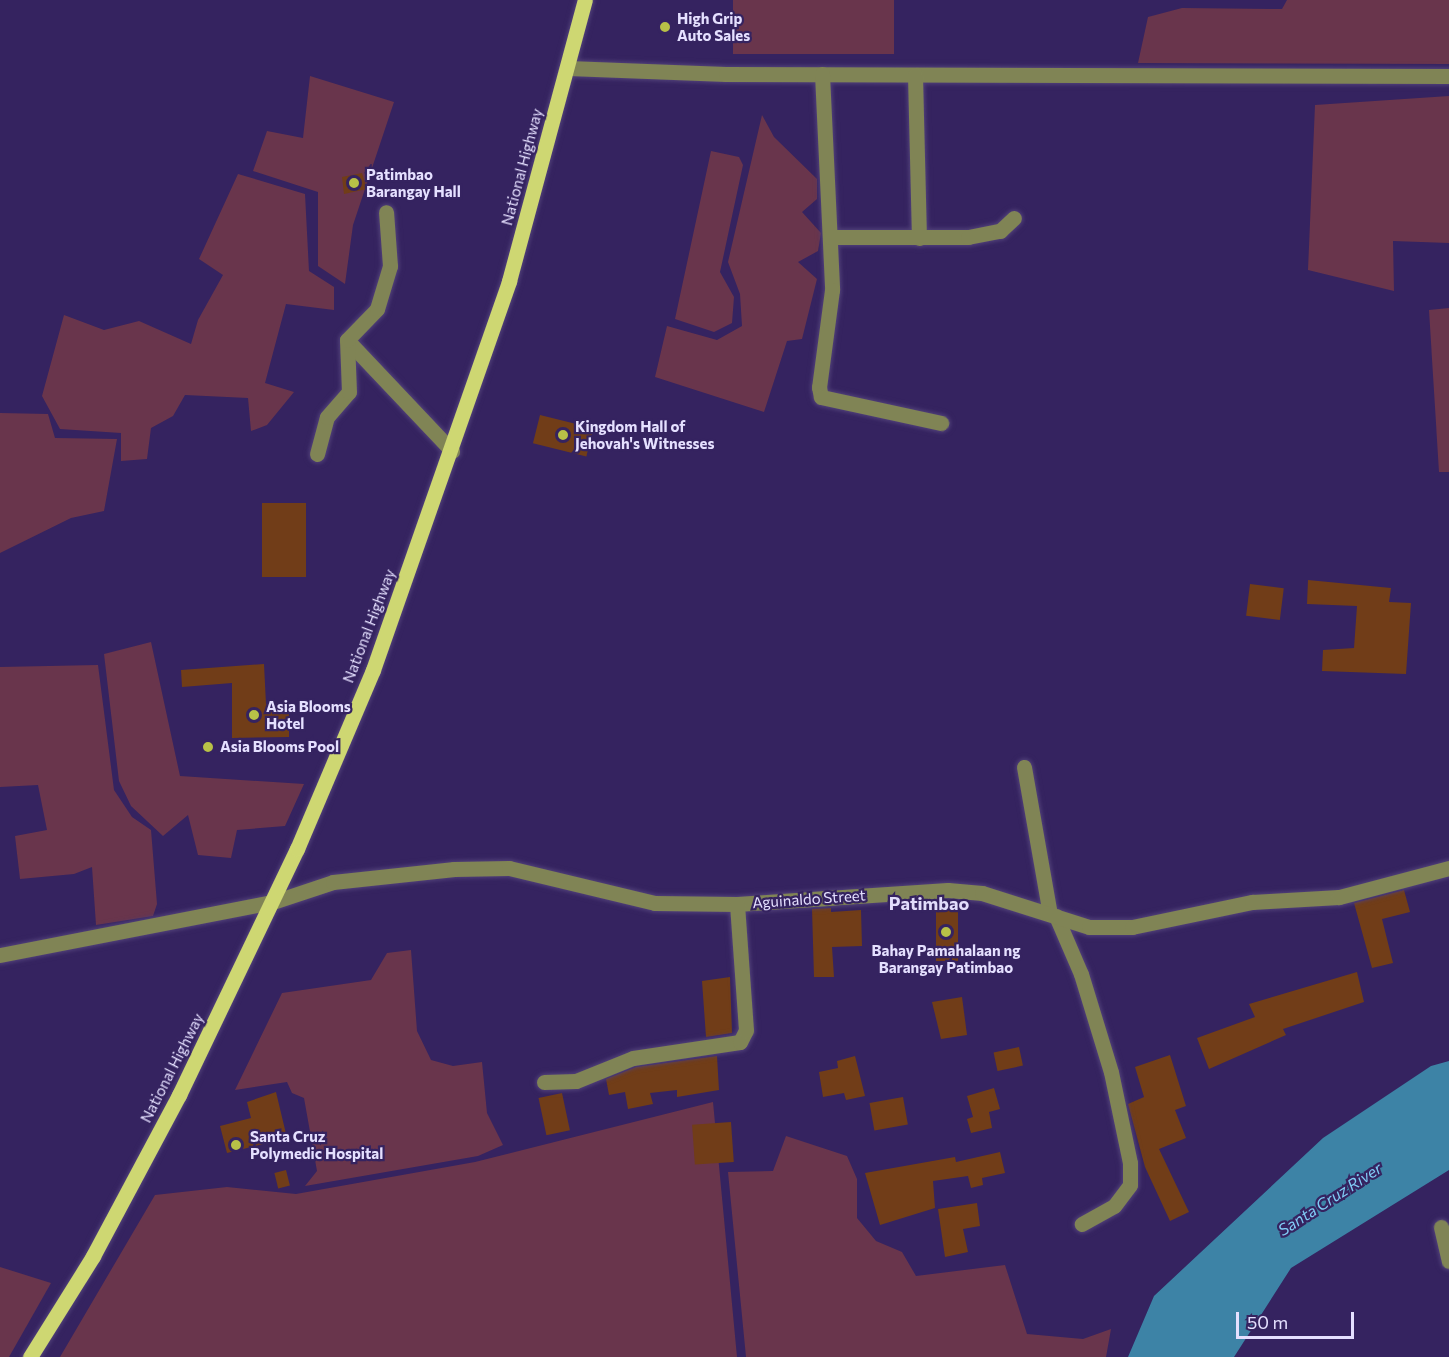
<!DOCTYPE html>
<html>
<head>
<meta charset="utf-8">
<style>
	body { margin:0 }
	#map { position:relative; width:1449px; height:1357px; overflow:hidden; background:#352360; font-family:Commissioner,sans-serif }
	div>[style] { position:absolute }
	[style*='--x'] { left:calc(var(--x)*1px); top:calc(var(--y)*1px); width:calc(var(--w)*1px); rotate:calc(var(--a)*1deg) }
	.green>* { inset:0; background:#69354c; transform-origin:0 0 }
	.water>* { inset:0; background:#3d83a6 }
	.building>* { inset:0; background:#713d18; transform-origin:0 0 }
	.roads { filter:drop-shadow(0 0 2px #514179) drop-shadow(0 0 2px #514179) }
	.minor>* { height:15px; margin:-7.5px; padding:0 7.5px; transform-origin:7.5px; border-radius:7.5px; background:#808455 }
	.major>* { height:15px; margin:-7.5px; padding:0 7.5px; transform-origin:7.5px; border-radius:7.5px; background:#ced772 }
	.dots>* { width:16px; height:16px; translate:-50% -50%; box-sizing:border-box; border:3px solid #352360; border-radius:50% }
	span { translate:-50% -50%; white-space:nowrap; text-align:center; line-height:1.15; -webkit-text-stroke:4.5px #352360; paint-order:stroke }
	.poi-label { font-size:15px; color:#e5e0ff; font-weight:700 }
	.left { translate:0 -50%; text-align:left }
	.street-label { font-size:15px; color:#e5e0ff }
	.water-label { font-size:16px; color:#80ccf5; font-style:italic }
	.quarter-label { font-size:18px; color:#e2ddfc; font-weight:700 }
	.scale { position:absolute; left:1236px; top:1312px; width:118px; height:27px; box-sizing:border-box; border:3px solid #e5e0ff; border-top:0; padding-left:8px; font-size:18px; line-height:21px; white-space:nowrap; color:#e5e0ff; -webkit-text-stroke:4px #352360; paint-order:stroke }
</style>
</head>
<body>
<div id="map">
	<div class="green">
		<div style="left:733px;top:0;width:161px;height:54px"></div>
		<div style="clip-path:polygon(1287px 0,1449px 0,1449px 64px,1138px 63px,1148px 17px,1182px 8px,1282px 9px)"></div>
		<div style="clip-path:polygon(310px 76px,394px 102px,353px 225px,345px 284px,318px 266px,318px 192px,253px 171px,267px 131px,303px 138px)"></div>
		<div style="clip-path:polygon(1449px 96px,1449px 243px,1393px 241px,1394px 291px,1308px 270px,1315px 105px)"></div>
		<div style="clip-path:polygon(762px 115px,774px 137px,817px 179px,817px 199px,802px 212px,821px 233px,818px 251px,798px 262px,817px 279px,802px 339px,787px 341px,764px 412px,655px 377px,667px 326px,717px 340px,742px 326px,740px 294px,728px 262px)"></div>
		<div style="clip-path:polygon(711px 151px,739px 157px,743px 165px,720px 272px,734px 297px,732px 323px,714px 332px,675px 319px)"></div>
		<div style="clip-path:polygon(238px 174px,305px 194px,309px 271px,334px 287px,334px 310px,286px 304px,265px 383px,294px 392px,267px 425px,251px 431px,248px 398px,185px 395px,173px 416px,151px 428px,147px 459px,121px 461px,121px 433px,60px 429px,42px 396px,64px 315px,104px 330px,139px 321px,191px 344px,198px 320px,223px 275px,199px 259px)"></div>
		<div style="clip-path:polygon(1449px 308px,1449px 472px,1439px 472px,1429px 310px)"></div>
		<div style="clip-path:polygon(0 413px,48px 414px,55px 438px,117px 439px,104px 511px,71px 518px,0 553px)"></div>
		<div style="clip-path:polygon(151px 642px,180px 776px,304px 784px,285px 826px,237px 830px,231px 858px,198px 855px,188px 815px,163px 836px,131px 806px,119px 781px,104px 654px)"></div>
		<div style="clip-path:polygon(98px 665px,114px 790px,132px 817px,151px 830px,157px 904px,153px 916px,96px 925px,92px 867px,74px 874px,20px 879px,15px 836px,47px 830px,38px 785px,0 787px,0 667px)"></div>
		<div style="clip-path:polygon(411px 950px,417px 1031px,431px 1060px,453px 1066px,482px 1062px,487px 1113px,503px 1145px,478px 1156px,305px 1186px,317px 1171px,304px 1098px,292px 1093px,287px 1082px,235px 1090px,282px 993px,371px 980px,387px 953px)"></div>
		<div style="clip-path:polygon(713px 1102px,737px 1357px,60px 1357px,155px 1195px,227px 1187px,296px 1194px,475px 1162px)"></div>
		<div style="clip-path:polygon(786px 1136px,847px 1156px,857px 1179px,857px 1218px,876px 1241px,902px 1252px,916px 1276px,1005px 1265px,1027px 1334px,1083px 1339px,1111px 1329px,1106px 1357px,746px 1357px,728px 1172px,773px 1171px)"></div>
		<div style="clip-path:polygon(0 1267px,51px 1283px,9px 1357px,0 1357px)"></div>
	</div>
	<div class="water">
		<div style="clip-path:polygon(1449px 1061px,1449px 1170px,1291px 1268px,1234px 1357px,1128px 1357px,1154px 1296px,1323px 1138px,1431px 1066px)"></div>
	</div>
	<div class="building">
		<div style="clip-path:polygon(362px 173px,367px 189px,344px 194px,342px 177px)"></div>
		<div style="left:540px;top:415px;width:55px;height:29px;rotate:14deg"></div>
		<div style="left:262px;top:503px;width:44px;height:74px"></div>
		<div style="clip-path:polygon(1308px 580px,1391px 588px,1389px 602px,1411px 603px,1406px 674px,1322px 671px,1323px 650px,1354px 648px,1357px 606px,1307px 604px)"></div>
		<div style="left:1250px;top:584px;width:34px;height:32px;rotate:7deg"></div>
		<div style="clip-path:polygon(264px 664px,266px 704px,289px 703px,289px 737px,232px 738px,232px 683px,182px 687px,181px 670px)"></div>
		<div style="clip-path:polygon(1404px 890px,1410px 912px,1382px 919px,1393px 963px,1372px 968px,1354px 903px)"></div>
		<div style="left:936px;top:902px;width:22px;height:59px"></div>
		<div style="clip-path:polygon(831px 908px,831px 912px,861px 910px,862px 946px,832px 947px,834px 977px,814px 977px,812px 909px)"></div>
		<div style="clip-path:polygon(1357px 972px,1364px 1002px,1283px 1029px,1286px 1035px,1209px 1069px,1197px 1038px,1255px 1017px,1249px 1004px)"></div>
		<div style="clip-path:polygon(730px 977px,732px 1033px,706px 1037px,702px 981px)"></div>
		<div style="clip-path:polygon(962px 997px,967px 1035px,941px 1039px,932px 1002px)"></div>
		<div style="left:1019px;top:1047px;width:19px;height:26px;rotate:78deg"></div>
		<div style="clip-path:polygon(1170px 1055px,1186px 1106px,1175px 1110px,1186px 1138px,1159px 1149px,1189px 1212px,1170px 1221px,1145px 1167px,1128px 1104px,1144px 1097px,1135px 1067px)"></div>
		<div style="clip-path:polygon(717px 1056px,719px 1090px,677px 1097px,677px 1090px,650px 1093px,653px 1104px,628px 1109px,625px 1092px,609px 1095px,606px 1079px,636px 1067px)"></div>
		<div style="clip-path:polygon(855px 1056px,865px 1096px,846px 1100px,844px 1093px,823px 1097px,819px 1072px,838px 1068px,837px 1061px)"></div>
		<div style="clip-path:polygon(994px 1088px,1000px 1109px,989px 1112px,992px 1128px,971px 1133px,967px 1119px,973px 1117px,967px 1096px)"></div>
		<div style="clip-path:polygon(276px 1092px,287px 1138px,227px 1153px,220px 1126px,251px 1118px,247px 1102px)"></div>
		<div style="left:562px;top:1093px;width:38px;height:24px;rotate:78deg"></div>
		<div style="left:903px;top:1097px;width:28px;height:34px;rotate:80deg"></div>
		<div style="left:731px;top:1122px;width:40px;height:39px;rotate:86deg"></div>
		<div style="clip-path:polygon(1000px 1152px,1005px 1173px,982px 1178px,983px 1185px,971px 1188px,968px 1176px,933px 1181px,935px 1208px,880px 1225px,865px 1173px,955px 1157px,956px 1162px)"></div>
		<div style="left:286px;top:1170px;width:16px;height:12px;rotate:76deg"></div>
		<div style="clip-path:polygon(977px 1203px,980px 1226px,963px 1229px,968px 1252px,945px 1257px,938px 1209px)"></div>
	</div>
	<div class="roads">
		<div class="minor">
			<div style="--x:568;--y:68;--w:158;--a:2.2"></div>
			<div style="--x:726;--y:74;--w:723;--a:0.16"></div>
			<div style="--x:822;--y:74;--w:216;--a:87.3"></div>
			<div style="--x:832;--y:290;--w:98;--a:97.6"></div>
			<div style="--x:819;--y:387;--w:10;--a:79"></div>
			<div style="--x:821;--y:397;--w:123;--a:12.2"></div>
			<div style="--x:915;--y:75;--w:163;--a:88.6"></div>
			<div style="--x:830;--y:237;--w:138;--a:0"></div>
			<div style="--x:968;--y:237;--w:33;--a:-11"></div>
			<div style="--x:1000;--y:231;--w:19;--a:-43"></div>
			<div style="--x:347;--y:340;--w:153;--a:46.6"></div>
			<div style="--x:317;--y:454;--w:38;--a:-75"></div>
			<div style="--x:327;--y:417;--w:33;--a:-49"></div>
			<div style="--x:349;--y:392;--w:52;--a:-92.2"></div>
			<div style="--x:347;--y:340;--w:43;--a:-45.9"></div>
			<div style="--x:377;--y:309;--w:45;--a:-73.2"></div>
			<div style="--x:390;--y:266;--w:54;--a:-94.2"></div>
			<div style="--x:1024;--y:767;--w:149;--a:80"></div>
			<div style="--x:1056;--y:916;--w:63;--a:66.7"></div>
			<div style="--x:1081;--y:974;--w:102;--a:73"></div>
			<div style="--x:1111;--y:1072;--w:93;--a:78.2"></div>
			<div style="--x:1130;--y:1163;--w:22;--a:90"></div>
			<div style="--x:1130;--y:1185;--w:26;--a:127"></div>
			<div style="--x:1114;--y:1206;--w:37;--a:151"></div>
			<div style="--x:0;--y:955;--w:278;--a:-11"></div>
			<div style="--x:273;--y:902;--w:63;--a:-18.4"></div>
			<div style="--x:333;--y:882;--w:122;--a:-6.1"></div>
			<div style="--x:454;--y:869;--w:55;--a:-1"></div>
			<div style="--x:509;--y:868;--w:150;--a:13.5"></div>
			<div style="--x:655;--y:903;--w:82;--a:0.7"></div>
			<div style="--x:737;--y:904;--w:211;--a:-3.8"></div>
			<div style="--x:948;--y:890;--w:34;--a:5"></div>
			<div style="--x:982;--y:893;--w:112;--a:17.6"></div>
			<div style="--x:1089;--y:927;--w:43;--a:0"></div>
			<div style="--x:1132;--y:927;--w:123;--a:-11.8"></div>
			<div style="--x:1252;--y:902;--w:87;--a:-3.3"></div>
			<div style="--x:1339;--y:897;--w:114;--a:-14.8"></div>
			<div style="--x:544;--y:1082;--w:32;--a:-2"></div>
			<div style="--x:576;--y:1081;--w:61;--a:-22"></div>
			<div style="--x:633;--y:1058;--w:108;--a:-8.5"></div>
			<div style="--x:740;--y:1042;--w:13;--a:-63"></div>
			<div style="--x:746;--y:1030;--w:126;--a:-94.1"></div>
			<div style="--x:1441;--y:1227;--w:35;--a:77"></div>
		</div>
		<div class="major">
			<div style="--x:30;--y:1357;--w:119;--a:-58"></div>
			<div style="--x:93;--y:1256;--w:183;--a:-61.9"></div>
			<div style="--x:179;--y:1095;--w:273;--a:-64.4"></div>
			<div style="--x:297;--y:849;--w:194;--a:-67"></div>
			<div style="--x:373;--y:670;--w:412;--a:-70.7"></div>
			<div style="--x:509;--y:281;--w:291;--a:-74.9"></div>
		</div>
	</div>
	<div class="dots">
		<div style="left:665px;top:27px;background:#b8c147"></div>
		<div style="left:354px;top:183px;background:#b8c147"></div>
		<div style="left:563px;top:435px;background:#b8c147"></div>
		<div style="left:254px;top:715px;background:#b8c147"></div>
		<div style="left:208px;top:747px;background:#b8c147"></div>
		<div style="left:946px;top:932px;background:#b8c147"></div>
		<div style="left:236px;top:1145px;background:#b8c147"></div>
	</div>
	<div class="poi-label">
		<span class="left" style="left:677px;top:27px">High Grip<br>Auto Sales</span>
		<span class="left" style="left:366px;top:183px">Patimbao<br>Barangay Hall</span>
		<span class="left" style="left:575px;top:435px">Kingdom Hall of<br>Jehovah's Witnesses</span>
		<span class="left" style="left:266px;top:715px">Asia Blooms<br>Hotel</span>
		<span class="left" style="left:220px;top:747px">Asia Blooms Pool</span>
		<span style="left:946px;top:959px">Bahay Pamahalaan ng<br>Barangay Patimbao</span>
		<span class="left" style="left:250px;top:1145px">Santa Cruz<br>Polymedic Hospital</span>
	</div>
	<div class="street-label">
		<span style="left:522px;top:167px;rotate:-75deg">National Highway</span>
		<span style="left:369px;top:626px;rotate:-69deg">National Highway</span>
		<span style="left:809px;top:899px;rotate:-4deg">Aguinaldo Street</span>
		<span style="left:172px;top:1068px;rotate:-63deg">National Highway</span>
	</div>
	<div class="water-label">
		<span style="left:1330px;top:1199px;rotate:-33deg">Santa Cruz River</span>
	</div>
	<div class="quarter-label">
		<span style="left:929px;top:903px">Patimbao</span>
	</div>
	<div class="scale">50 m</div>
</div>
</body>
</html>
